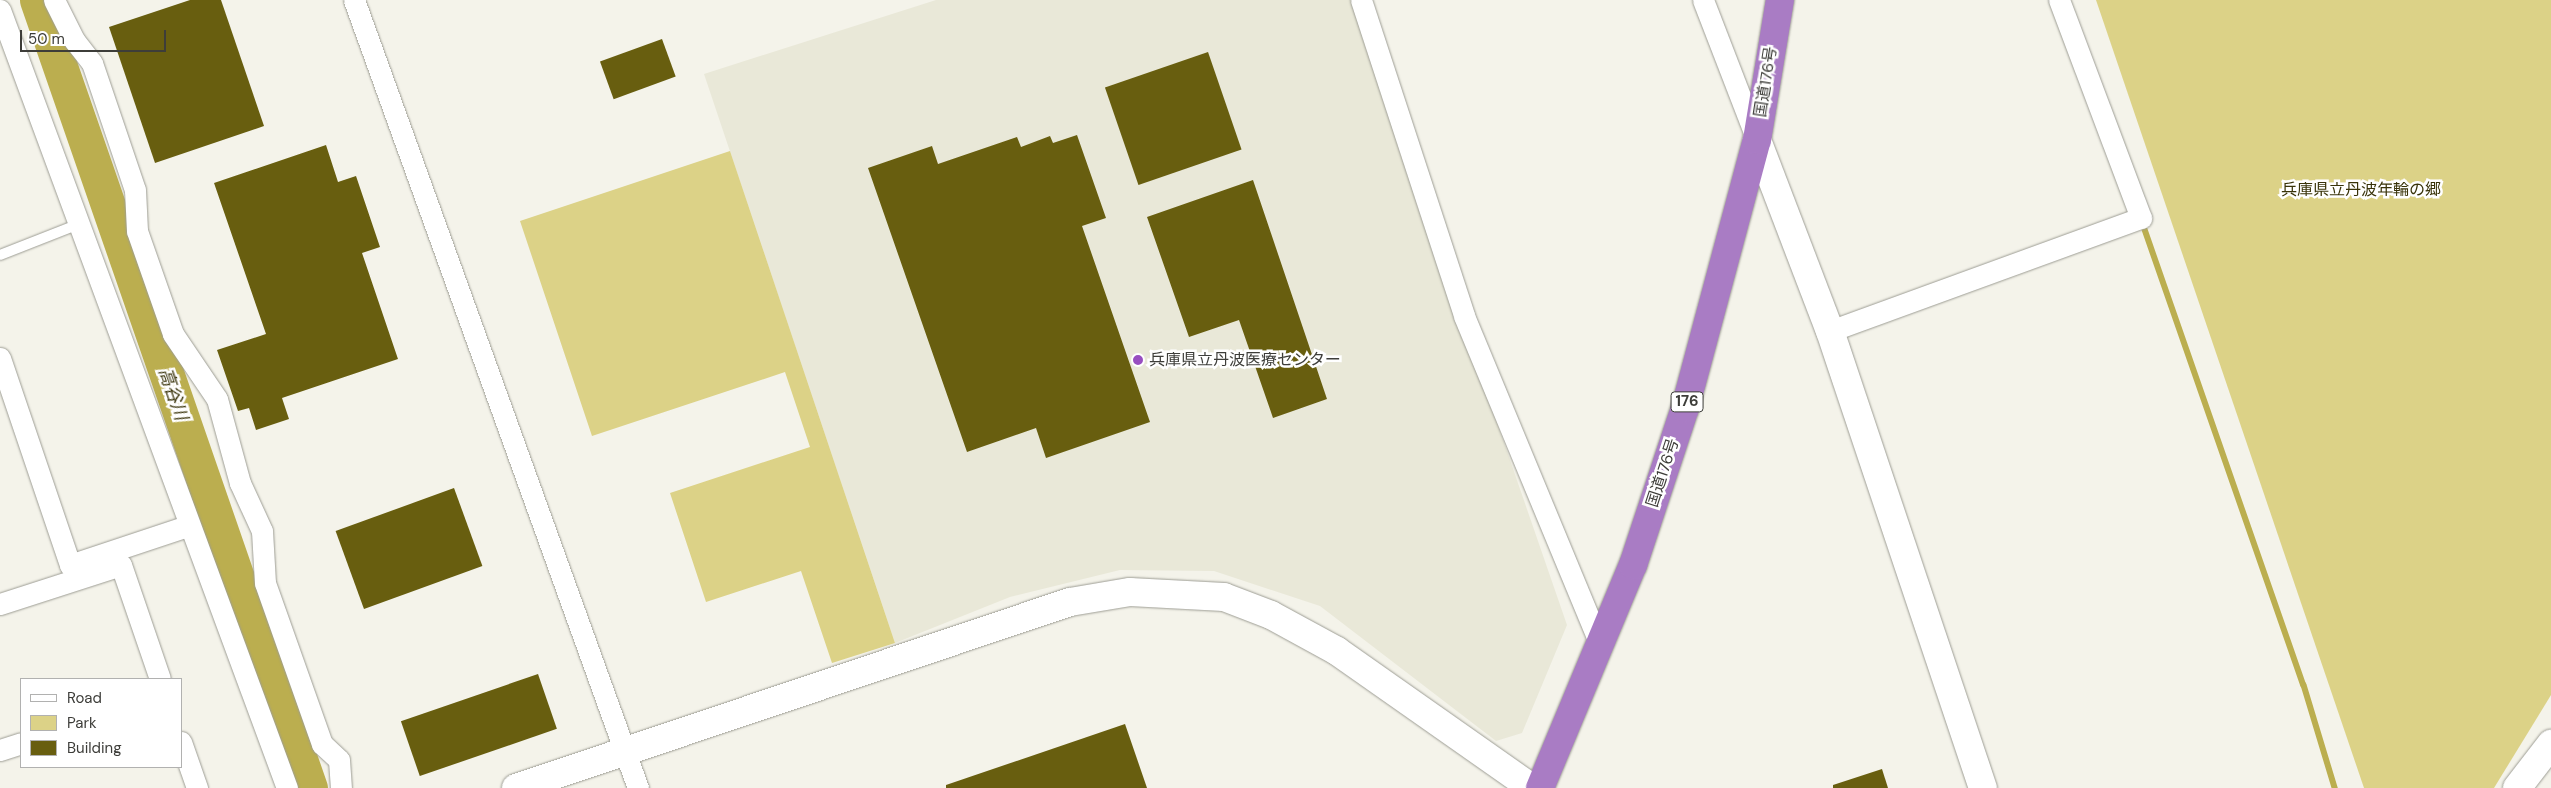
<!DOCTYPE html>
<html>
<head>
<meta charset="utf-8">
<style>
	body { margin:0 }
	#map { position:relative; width:2551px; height:788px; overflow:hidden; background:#f4f3ea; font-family:"DM Sans","Noto Sans JP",sans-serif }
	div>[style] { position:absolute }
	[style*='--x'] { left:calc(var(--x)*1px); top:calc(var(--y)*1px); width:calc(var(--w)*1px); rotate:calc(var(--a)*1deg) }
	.built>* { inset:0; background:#e9e8d8 }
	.green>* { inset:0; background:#dcd287 }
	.stream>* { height:5.5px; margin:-2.75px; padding:0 2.75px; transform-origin:2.75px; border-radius:2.75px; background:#bbae4f }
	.river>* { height:35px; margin:-17.5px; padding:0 17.5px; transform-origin:17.5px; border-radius:17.5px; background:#bbae4f }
	.building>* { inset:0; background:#685e0f; transform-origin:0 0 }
	.roads { filter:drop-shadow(0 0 1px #9d9d94) drop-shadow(0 0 1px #9d9d94) }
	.lane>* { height:10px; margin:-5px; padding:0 5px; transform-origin:5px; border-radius:5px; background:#fff }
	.street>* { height:21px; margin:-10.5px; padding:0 10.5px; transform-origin:10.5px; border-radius:10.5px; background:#fff }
	.secondary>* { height:28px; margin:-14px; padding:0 14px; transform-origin:14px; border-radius:14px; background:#fff }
	.highway>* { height:28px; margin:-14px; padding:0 14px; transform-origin:14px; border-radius:14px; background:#a97cc4 }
	.dots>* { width:14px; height:14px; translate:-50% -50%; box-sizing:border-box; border:2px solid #fff; border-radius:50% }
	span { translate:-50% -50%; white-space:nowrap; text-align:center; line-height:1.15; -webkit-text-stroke:5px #fff; paint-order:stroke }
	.shield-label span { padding:1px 4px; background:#fff; border:1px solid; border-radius:4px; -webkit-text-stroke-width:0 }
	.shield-label { font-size:15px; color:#3d3d39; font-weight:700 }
	.street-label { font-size:16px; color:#3d3d39 }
	.park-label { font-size:16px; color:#393309 }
	.poi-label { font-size:16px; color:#3d3d39 }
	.left { translate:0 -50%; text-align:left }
	.water-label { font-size:18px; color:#3b350c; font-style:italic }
	.legend { position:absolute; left:20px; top:678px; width:162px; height:90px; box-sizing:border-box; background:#fff; border:1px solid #b1b1b0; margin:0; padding:6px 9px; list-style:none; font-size:15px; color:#3d3d39 }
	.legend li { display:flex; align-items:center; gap:10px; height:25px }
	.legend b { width:25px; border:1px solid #b1b1b0 }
	.scale { position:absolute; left:20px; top:30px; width:146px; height:22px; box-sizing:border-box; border:2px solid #3d3d39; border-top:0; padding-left:6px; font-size:15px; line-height:18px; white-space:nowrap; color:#3d3d39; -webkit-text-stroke:4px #fff; paint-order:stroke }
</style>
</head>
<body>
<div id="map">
	<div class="built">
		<div style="clip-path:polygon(936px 0,1351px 0,1567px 625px,1522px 733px,1496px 741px,1320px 606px,1214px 571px,1120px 570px,1010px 597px,895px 643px,704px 74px)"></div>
	</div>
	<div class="green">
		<div style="clip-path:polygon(2096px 0,2551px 0,2551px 695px,2494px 788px,2364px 788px)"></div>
		<div style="clip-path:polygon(730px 151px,895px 643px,832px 663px,801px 571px,706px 602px,670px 493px,810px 447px,785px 372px,592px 436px,520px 221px)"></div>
	</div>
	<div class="stream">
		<div style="--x:2142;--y:221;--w:491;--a:70.8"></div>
		<div style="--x:2304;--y:685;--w:108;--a:73.2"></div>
	</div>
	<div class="river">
		<div style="--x:37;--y:0;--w:834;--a:70.89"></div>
	</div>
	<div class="building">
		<div style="clip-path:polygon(190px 0,221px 0,264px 126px,155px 163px,109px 27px)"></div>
		<div style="left:662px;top:39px;width:40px;height:66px;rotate:70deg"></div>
		<div style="left:1208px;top:52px;width:103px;height:109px;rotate:71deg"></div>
		<div style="clip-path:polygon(1077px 135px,1106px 218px,1082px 226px,1150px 422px,1046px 458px,1036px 428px,967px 452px,868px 168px,932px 146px,938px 164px,1017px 137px,1021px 147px,1050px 136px,1053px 143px)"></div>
		<div style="clip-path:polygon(326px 145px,338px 182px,356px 176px,380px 247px,362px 253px,398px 359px,282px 398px,289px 419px,256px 430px,249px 408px,238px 411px,217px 350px,266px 334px,214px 183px)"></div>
		<div style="clip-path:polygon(1253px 180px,1327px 399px,1273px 418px,1239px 320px,1189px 337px,1147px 217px)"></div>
		<div style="left:454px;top:488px;width:83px;height:126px;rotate:70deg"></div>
		<div style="left:538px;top:674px;width:58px;height:145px;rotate:71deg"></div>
		<div style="clip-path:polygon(1125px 724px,1147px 788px,946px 788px,946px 785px)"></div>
		<div style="clip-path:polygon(1882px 769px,1888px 788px,1833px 788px,1833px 785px)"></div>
	</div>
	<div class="roads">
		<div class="lane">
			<div style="--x:0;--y:255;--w:85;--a:-21.4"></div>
		</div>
		<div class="street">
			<div style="--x:54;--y:0;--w:45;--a:63.4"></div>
			<div style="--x:74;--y:40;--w:29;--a:52"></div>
			<div style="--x:92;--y:63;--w:134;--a:71.3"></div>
			<div style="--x:135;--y:190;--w:41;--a:87.2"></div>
			<div style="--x:137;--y:231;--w:109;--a:70.7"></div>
			<div style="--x:173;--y:334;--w:78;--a:55.9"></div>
			<div style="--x:217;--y:399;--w:87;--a:74.7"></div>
			<div style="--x:240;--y:483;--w:53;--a:65.4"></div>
			<div style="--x:262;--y:531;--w:52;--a:86.7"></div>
			<div style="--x:265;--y:583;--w:171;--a:70.5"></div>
			<div style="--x:322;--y:744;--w:23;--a:43"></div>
			<div style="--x:339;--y:760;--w:28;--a:86"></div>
			<div style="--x:354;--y:0;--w:838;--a:70.18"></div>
			<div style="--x:1361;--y:0;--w:332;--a:71.9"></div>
			<div style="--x:1464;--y:316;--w:356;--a:67.5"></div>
			<div style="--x:1703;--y:0;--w:150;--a:68.9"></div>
			<div style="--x:0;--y:10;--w:829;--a:69.75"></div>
			<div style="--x:1830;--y:331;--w:331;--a:-20"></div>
			<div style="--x:2141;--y:218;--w:233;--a:-110.6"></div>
			<div style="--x:0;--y:358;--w:219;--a:71.3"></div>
			<div style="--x:70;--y:565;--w:126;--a:-18.4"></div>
			<div style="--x:0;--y:604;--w:127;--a:-17.9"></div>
			<div style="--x:121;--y:565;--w:120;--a:71.1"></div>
			<div style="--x:181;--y:742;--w:49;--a:70.8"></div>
			<div style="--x:0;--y:750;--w:22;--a:-18"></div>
		</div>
		<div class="secondary">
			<div style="--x:1757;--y:140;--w:204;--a:69.1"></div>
			<div style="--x:1830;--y:331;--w:482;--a:71.5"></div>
			<div style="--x:516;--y:788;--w:584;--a:-18.56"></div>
			<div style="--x:1070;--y:602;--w:61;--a:-9.5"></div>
			<div style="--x:1130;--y:592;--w:94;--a:3"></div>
			<div style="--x:1224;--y:597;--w:50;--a:21"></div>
			<div style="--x:1271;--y:615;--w:75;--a:28.6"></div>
			<div style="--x:1337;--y:651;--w:238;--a:35.1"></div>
			<div style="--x:2517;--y:788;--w:56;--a:-52.3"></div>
		</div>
		<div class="highway">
			<div style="--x:1540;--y:788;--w:242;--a:-67.4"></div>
			<div style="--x:1633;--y:565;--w:165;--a:-71.7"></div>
			<div style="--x:1685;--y:408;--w:278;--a:-75"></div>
			<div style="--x:1757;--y:140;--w:142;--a:-80.7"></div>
		</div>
	</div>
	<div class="dots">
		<div style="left:1138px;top:360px;background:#984ec0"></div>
	</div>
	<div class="shield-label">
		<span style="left:1687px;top:402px">176</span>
	</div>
	<div class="street-label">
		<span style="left:1766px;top:82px;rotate:-81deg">国道176号</span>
		<span style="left:1663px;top:473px;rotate:-72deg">国道176号</span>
	</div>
	<div class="park-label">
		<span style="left:2361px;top:190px">兵庫県立丹波年輪の郷</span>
	</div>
	<div class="poi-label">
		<span class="left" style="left:1149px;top:360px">兵庫県立丹波医療センター</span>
	</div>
	<div class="water-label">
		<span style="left:173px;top:394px;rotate:71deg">高谷川</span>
	</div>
	<ul class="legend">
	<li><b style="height:6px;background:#fff"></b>Road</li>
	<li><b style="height:14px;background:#dcd287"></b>Park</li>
	<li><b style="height:14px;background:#685e0f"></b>Building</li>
	</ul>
	<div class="scale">50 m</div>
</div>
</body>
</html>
